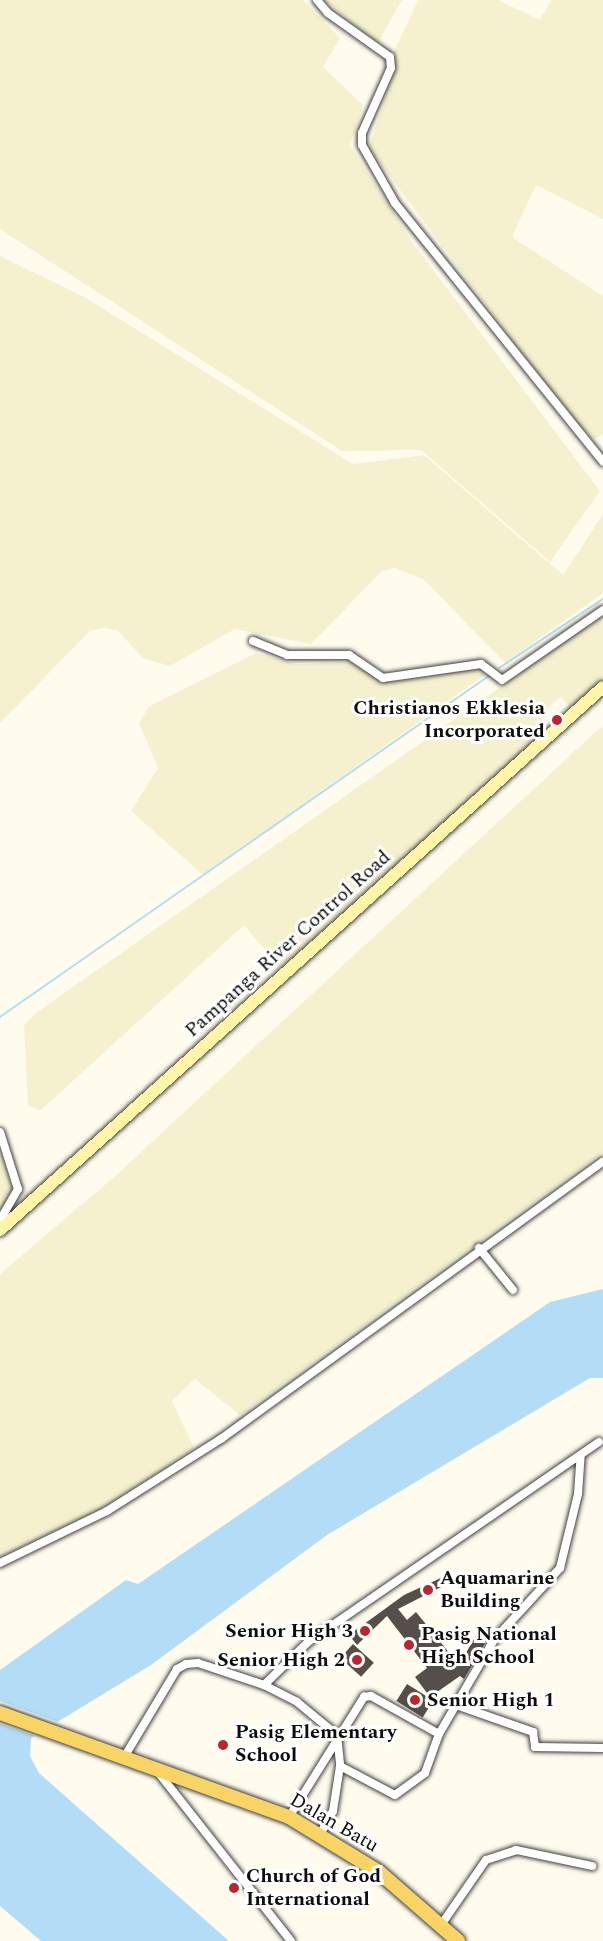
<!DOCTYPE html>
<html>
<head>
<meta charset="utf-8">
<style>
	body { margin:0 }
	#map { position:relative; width:603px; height:1941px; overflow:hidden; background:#fffcee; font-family:Spectral,serif }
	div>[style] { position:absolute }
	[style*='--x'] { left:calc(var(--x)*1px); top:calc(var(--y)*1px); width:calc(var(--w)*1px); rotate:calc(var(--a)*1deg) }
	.farmland>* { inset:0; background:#f5f1ce }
	.water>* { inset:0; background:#b3ddf6 }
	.pier>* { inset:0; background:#fffcee }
	.stream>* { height:2px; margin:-1px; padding:0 1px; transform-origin:1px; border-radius:1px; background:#b3ddf6 }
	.building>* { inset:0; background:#564e4a; transform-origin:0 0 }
	.roads { filter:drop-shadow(0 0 2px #404040) drop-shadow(0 0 2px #404040) }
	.minor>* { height:8px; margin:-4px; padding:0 4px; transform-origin:4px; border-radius:4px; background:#fff }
	.secondary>* { height:12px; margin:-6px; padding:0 6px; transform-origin:6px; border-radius:6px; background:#fff5a9 }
	.primary>* { height:14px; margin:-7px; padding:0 7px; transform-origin:7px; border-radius:7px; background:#f8d465 }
	.dots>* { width:16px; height:16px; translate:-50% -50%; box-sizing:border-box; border:3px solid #fff; border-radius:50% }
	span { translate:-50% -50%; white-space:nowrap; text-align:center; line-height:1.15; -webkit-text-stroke:6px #fff; paint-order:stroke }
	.poi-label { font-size:20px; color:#0d0d0d; font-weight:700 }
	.right { translate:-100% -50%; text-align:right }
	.left { translate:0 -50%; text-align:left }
	.street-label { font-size:20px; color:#0d0d0d }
</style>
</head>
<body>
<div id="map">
	<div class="farmland">
		<div style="clip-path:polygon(0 0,303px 0,340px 38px,323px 67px,363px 105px,350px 145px,412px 242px,600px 491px,550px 562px,421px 450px,342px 451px,0 229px)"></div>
		<div style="clip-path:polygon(324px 0,402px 0,378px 43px)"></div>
		<div style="clip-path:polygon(418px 0,498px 0,540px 20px,551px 0,603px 0,603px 219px,536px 185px,512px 237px,603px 296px,603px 434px,595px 439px,572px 420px,369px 148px,389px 86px,394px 52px)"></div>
		<div style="clip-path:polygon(0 256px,86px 298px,353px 464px,424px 455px,563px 575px,603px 514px,603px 593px,505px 663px,423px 579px,395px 568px,382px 571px,311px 644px,235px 629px,170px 666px,143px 658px,117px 630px,103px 628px,90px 631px,0 723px)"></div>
		<div style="clip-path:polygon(603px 615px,603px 682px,572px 709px,561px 697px,538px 715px,551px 731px,282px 970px,244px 925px,40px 1111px,28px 1105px,24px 1025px,36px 1013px)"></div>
		<div style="clip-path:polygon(256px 653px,297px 664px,354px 662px,381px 680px,394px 682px,479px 668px,485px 675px,203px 875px,131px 811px,158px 768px,139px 723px,149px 706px)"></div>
		<div style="clip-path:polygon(603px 725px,603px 1152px,240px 1415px,195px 1379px,172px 1401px,194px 1448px,104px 1507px,0 1557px,0 1274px,114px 1177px)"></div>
		<div style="clip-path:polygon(0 1150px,12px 1190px,0 1213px)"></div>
	</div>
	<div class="water">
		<div style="clip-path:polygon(603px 1289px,603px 1378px,590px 1378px,327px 1535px,151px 1665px,31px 1738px,30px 1756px,39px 1773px,229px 1941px,41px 1941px,0 1906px,0 1670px,126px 1580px,138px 1584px,550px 1302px)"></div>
	</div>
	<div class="pier">
		<div style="clip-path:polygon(0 1701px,61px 1723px,38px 1737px,0 1724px)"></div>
	</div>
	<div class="stream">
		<div style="--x:499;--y:668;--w:125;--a:-33.6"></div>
		<div style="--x:0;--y:1017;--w:598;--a:-34.91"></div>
	</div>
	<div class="building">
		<div style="clip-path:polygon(445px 1576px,449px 1583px,398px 1609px,407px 1620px,416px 1612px,459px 1665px,478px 1632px,488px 1638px,464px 1679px,460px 1676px,430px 1697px,415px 1677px,427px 1668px,387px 1616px,357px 1645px,349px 1635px,404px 1595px)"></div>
		<div style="left:353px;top:1644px;width:28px;height:19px;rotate:42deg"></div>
		<div style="left:407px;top:1684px;width:31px;height:20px;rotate:32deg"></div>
	</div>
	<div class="roads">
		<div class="minor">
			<div style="--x:317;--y:0;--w:17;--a:50"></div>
			<div style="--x:328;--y:13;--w:76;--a:35.4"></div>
			<div style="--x:390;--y:57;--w:11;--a:85"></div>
			<div style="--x:391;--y:68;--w:71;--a:114"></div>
			<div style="--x:362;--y:133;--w:12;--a:90"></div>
			<div style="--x:362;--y:145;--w:67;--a:60.4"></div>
			<div style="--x:395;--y:203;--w:332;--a:51.2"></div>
			<div style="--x:253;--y:641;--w:37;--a:22"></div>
			<div style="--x:287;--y:655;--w:62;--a:0"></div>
			<div style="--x:349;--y:655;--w:41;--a:34.1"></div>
			<div style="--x:383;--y:678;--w:99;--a:-8.1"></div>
			<div style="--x:481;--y:664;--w:26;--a:37"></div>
			<div style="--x:502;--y:680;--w:123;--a:-34.7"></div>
			<div style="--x:0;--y:1132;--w:60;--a:72.5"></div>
			<div style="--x:18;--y:1189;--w:36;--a:120"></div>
			<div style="--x:479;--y:1248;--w:54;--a:51"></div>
			<div style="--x:0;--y:1563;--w:119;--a:-25.9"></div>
			<div style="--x:107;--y:1511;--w:135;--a:-32.3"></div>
			<div style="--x:221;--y:1439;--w:472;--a:-36"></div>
			<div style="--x:264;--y:1685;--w:62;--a:-44.3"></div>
			<div style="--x:308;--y:1642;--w:353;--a:-34.5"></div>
			<div style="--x:456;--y:1705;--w:82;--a:19.3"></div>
			<div style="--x:533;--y:1732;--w:15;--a:82"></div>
			<div style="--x:535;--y:1747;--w:68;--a:0.8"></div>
			<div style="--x:123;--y:1759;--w:105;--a:-59"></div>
			<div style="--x:177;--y:1669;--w:10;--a:-29"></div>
			<div style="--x:186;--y:1664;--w:12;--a:-5"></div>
			<div style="--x:198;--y:1663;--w:70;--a:18.4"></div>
			<div style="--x:264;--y:1685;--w:37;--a:27"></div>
			<div style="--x:297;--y:1702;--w:52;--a:39.5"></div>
			<div style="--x:337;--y:1735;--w:31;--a:84"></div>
			<div style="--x:340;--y:1766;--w:46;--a:98.8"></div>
			<div style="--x:333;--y:1811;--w:26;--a:119"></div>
			<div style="--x:340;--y:1766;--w:62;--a:27.8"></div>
			<div style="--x:395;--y:1795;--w:37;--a:-36"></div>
			<div style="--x:425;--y:1773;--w:41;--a:-70.3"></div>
			<div style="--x:158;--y:1772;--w:215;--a:51.8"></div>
			<div style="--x:289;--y:1817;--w:142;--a:-58"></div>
			<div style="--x:364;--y:1697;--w:7;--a:-8"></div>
			<div style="--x:371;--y:1696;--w:78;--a:29.2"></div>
			<div style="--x:439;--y:1734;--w:109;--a:-59.7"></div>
			<div style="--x:494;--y:1640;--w:98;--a:-47.5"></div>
			<div style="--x:560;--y:1568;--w:76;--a:-76.3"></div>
			<div style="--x:578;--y:1494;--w:39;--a:-86"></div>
			<div style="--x:441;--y:1925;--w:79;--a:-55.3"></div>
			<div style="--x:486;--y:1860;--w:32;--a:-18"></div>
			<div style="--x:516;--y:1850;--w:78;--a:11.9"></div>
		</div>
		<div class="secondary">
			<div style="--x:0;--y:1230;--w:811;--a:-42"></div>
		</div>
		<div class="primary">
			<div style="--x:0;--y:1713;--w:307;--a:19.8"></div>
			<div style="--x:289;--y:1817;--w:105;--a:31.4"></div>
			<div style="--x:379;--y:1872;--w:105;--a:41.1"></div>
		</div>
	</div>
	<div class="dots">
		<div style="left:557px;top:720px;background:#bd252d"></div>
		<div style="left:428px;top:1590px;background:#bd252d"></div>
		<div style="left:365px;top:1631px;background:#bd252d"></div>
		<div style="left:409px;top:1645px;background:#bd252d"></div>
		<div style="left:357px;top:1660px;background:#bd252d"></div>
		<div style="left:415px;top:1700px;background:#bd252d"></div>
		<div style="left:223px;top:1745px;background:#bd252d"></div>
		<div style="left:234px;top:1888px;background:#bd252d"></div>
	</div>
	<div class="poi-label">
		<span class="right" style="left:545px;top:720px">Christianos Ekklesia<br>Incorporated</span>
		<span class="left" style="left:440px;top:1590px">Aquamarine<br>Building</span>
		<span class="right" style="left:353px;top:1631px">Senior High 3</span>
		<span class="left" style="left:421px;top:1646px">Pasig National<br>High School</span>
		<span class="right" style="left:345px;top:1660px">Senior High 2</span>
		<span class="left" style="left:427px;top:1700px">Senior High 1</span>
		<span class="left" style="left:235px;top:1744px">Pasig Elementary<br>School</span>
		<span class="left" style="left:246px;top:1888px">Church of God<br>International</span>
	</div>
	<div class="street-label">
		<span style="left:288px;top:944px;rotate:-42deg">Pampanga River Control Road</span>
		<span style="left:334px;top:1823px;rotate:30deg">Dalan Batu</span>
	</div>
</div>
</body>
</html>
